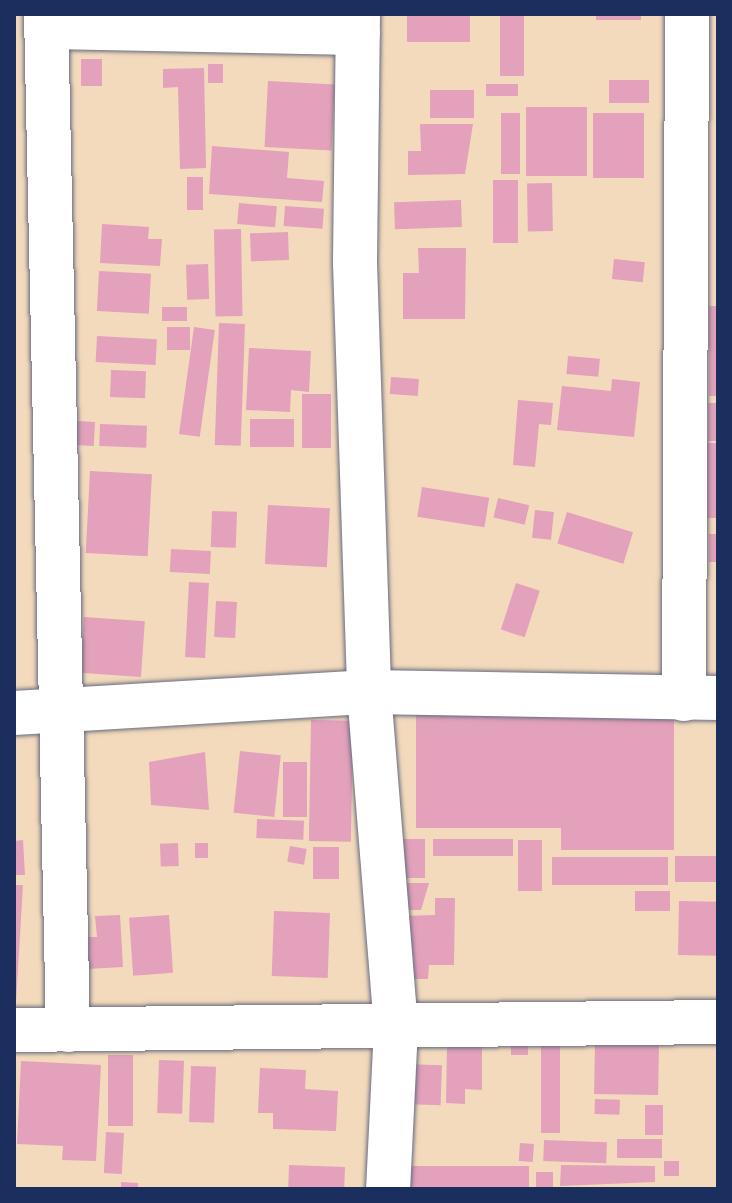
<!DOCTYPE html>
<html>
<head>
<meta charset="utf-8">
<style>
	body { margin:0 }
	#map { position:relative; width:732px; height:1203px; overflow:hidden; background:#f3dabc; font-family:"Architects Daughter",sans-serif }
	div>[style] { position:absolute }
	[style*='--x'] { left:calc(var(--x)*1px); top:calc(var(--y)*1px); width:calc(var(--w)*1px); rotate:calc(var(--a)*1deg) }
	.building>* { inset:0; background:#e3a1bb; transform-origin:0 0 }
	.roads { filter:drop-shadow(0 0 2px #676b7f) drop-shadow(0 0 2px #676b7f) }
	.minor>* { height:44px; margin:-22px; padding:0 22px; transform-origin:22px; border-radius:22px; background:#fff }
	span { translate:-50% -50%; white-space:nowrap; text-align:center; line-height:1.15; -webkit-text-stroke:7px #fbf7ec; paint-order:stroke }
	.frame { position:absolute; inset:0; border:16px solid #1b2f5e; pointer-events:none }
</style>
</head>
<body>
<div id="map">
	<div class="building">
		<div style="left:407px;top:14px;width:63px;height:28px"></div>
		<div style="left:500px;top:14px;width:24px;height:62px"></div>
		<div style="left:596px;top:14px;width:45px;height:6px"></div>
		<div style="left:81px;top:59px;width:21px;height:27px"></div>
		<div style="left:208px;top:64px;width:15px;height:19px"></div>
		<div style="clip-path:polygon(204px 68px,206px 168px,180px 169px,178px 87px,163px 88px,163px 69px)"></div>
		<div style="left:649px;top:80px;width:23px;height:40px;rotate:90deg"></div>
		<div style="left:268px;top:81px;width:67px;height:66px;rotate:3deg"></div>
		<div style="left:486px;top:84px;width:32px;height:12px"></div>
		<div style="left:430px;top:90px;width:44px;height:28px"></div>
		<div style="left:526px;top:107px;width:61px;height:69px"></div>
		<div style="left:501px;top:113px;width:19px;height:61px"></div>
		<div style="left:593px;top:113px;width:51px;height:65px"></div>
		<div style="clip-path:polygon(420px 124px,473px 124px,465px 174px,408px 175px,408px 151px,421px 151px)"></div>
		<div style="clip-path:polygon(212px 146px,289px 152px,287px 178px,324px 181px,322px 202px,209px 194px)"></div>
		<div style="left:187px;top:177px;width:16px;height:33px"></div>
		<div style="left:518px;top:180px;width:63px;height:25px;rotate:90deg"></div>
		<div style="left:552px;top:183px;width:48px;height:25px;rotate:89deg"></div>
		<div style="left:461px;top:200px;width:27px;height:67px;rotate:88deg"></div>
		<div style="left:239px;top:203px;width:38px;height:21px;rotate:5deg"></div>
		<div style="left:285px;top:206px;width:39px;height:20px;rotate:4deg"></div>
		<div style="clip-path:polygon(102px 224px,149px 227px,148px 239px,162px 239px,160px 266px,100px 263px)"></div>
		<div style="left:241px;top:229px;width:87px;height:27px;rotate:89deg"></div>
		<div style="left:288px;top:232px;width:28px;height:38px;rotate:88deg"></div>
		<div style="clip-path:polygon(418px 248px,466px 248px,465px 319px,403px 319px,403px 273px,419px 273px)"></div>
		<div style="left:614px;top:259px;width:31px;height:20px;rotate:6deg"></div>
		<div style="left:208px;top:264px;width:35px;height:22px;rotate:88deg"></div>
		<div style="left:99px;top:271px;width:52px;height:40px;rotate:3deg"></div>
		<div style="left:709px;top:306px;width:9px;height:90px"></div>
		<div style="left:162px;top:307px;width:25px;height:14px"></div>
		<div style="left:219px;top:323px;width:26px;height:122px;rotate:2deg"></div>
		<div style="left:190px;top:327px;width:23px;height:23px;rotate:90deg"></div>
		<div style="left:194px;top:327px;width:21px;height:108px;rotate:8deg"></div>
		<div style="left:97px;top:336px;width:60px;height:26px;rotate:3deg"></div>
		<div style="clip-path:polygon(249px 348px,311px 351px,309px 392px,291px 390px,290px 412px,246px 410px)"></div>
		<div style="left:568px;top:356px;width:32px;height:18px;rotate:5deg"></div>
		<div style="left:111px;top:370px;width:35px;height:27px;rotate:2deg"></div>
		<div style="left:391px;top:377px;width:28px;height:17px;rotate:4deg"></div>
		<div style="clip-path:polygon(612px 379px,640px 382px,634px 437px,557px 430px,562px 386px,611px 391px)"></div>
		<div style="left:331px;top:394px;width:54px;height:29px;rotate:90deg"></div>
		<div style="clip-path:polygon(518px 400px,553px 403px,551px 425px,539px 424px,535px 467px,513px 465px)"></div>
		<div style="left:708px;top:403px;width:10px;height:38px"></div>
		<div style="left:250px;top:419px;width:44px;height:28px"></div>
		<div style="left:77px;top:421px;width:18px;height:24px;rotate:3deg"></div>
		<div style="left:100px;top:424px;width:47px;height:22px;rotate:2deg"></div>
		<div style="left:707px;top:443px;width:11px;height:75px"></div>
		<div style="left:90px;top:471px;width:62px;height:82px;rotate:3deg"></div>
		<div style="left:422px;top:487px;width:68px;height:30px;rotate:9deg"></div>
		<div style="left:498px;top:498px;width:32px;height:20px;rotate:13deg"></div>
		<div style="left:268px;top:505px;width:62px;height:59px;rotate:3deg"></div>
		<div style="left:535px;top:510px;width:19px;height:28px;rotate:6deg"></div>
		<div style="left:212px;top:511px;width:25px;height:36px;rotate:2deg"></div>
		<div style="left:567px;top:512px;width:69px;height:33px;rotate:17deg"></div>
		<div style="left:709px;top:534px;width:9px;height:28px"></div>
		<div style="left:171px;top:549px;width:40px;height:23px;rotate:3deg"></div>
		<div style="left:189px;top:582px;width:20px;height:75px;rotate:3deg"></div>
		<div style="left:516px;top:583px;width:25px;height:49px;rotate:18deg"></div>
		<div style="left:216px;top:601px;width:21px;height:36px;rotate:3deg"></div>
		<div style="left:84px;top:617px;width:61px;height:56px;rotate:4deg"></div>
		<div style="clip-path:polygon(674px 713px,674px 850px,561px 850px,561px 828px,416px 828px,416px 714px)"></div>
		<div style="left:311px;top:720px;width:42px;height:121px;rotate:1deg"></div>
		<div style="left:240px;top:751px;width:41px;height:62px;rotate:6deg"></div>
		<div style="clip-path:polygon(205px 752px,209px 810px,151px 805px,149px 762px)"></div>
		<div style="left:283px;top:762px;width:24px;height:55px"></div>
		<div style="left:257px;top:819px;width:47px;height:19px;rotate:2deg"></div>
		<div style="left:402px;top:839px;width:23px;height:39px"></div>
		<div style="left:433px;top:839px;width:80px;height:17px"></div>
		<div style="clip-path:polygon(23px 840px,25px 875px,14px 875px,14px 841px)"></div>
		<div style="left:518px;top:840px;width:24px;height:51px"></div>
		<div style="left:178px;top:843px;width:23px;height:18px;rotate:88deg"></div>
		<div style="left:208px;top:843px;width:15px;height:13px;rotate:90deg"></div>
		<div style="left:290px;top:846px;width:17px;height:16px;rotate:10deg"></div>
		<div style="left:313px;top:847px;width:26px;height:32px"></div>
		<div style="left:675px;top:856px;width:43px;height:26px"></div>
		<div style="left:552px;top:857px;width:116px;height:28px"></div>
		<div style="clip-path:polygon(403px 883px,429px 883px,421px 910px,403px 910px)"></div>
		<div style="clip-path:polygon(14px 885px,23px 885px,16px 1002px,14px 1002px)"></div>
		<div style="left:635px;top:891px;width:35px;height:20px"></div>
		<div style="clip-path:polygon(435px 898px,455px 898px,454px 965px,429px 965px,428px 979px,400px 979px,401px 916px,435px 915px)"></div>
		<div style="left:679px;top:901px;width:39px;height:54px;rotate:1deg"></div>
		<div style="left:274px;top:911px;width:56px;height:65px;rotate:2deg"></div>
		<div style="clip-path:polygon(120px 915px,123px 967px,87px 969px,86px 937px,97px 937px,95px 916px)"></div>
		<div style="left:169px;top:915px;width:58px;height:40px;rotate:86deg"></div>
		<div style="left:541px;top:1042px;width:19px;height:91px"></div>
		<div style="left:595px;top:1043px;width:64px;height:51px;rotate:1deg"></div>
		<div style="left:511px;top:1045px;width:17px;height:10px"></div>
		<div style="clip-path:polygon(447px 1047px,482px 1047px,482px 1090px,465px 1089px,465px 1104px,446px 1103px)"></div>
		<div style="left:108px;top:1055px;width:25px;height:71px"></div>
		<div style="left:159px;top:1060px;width:25px;height:53px;rotate:2deg"></div>
		<div style="clip-path:polygon(21px 1061px,101px 1065px,96px 1161px,62px 1160px,63px 1146px,17px 1144px)"></div>
		<div style="left:404px;top:1064px;width:38px;height:40px;rotate:2deg"></div>
		<div style="left:191px;top:1066px;width:25px;height:56px;rotate:2deg"></div>
		<div style="clip-path:polygon(260px 1068px,306px 1070px,305px 1089px,338px 1091px,336px 1131px,273px 1129px,273px 1113px,258px 1113px)"></div>
		<div style="left:595px;top:1099px;width:25px;height:15px;rotate:2deg"></div>
		<div style="left:645px;top:1105px;width:18px;height:30px"></div>
		<div style="left:106px;top:1132px;width:18px;height:41px;rotate:3deg"></div>
		<div style="left:617px;top:1139px;width:45px;height:19px"></div>
		<div style="left:544px;top:1140px;width:63px;height:21px;rotate:2deg"></div>
		<div style="left:520px;top:1143px;width:14px;height:18px;rotate:4deg"></div>
		<div style="left:664px;top:1161px;width:15px;height:15px"></div>
		<div style="left:289px;top:1165px;width:56px;height:24px;rotate:2deg"></div>
		<div style="clip-path:polygon(561px 1165px,655px 1166px,655px 1182px,560px 1186px)"></div>
		<div style="left:529px;top:1166px;width:23px;height:124px;rotate:90deg"></div>
		<div style="left:536px;top:1172px;width:17px;height:17px"></div>
		<div style="clip-path:polygon(121px 1182px,138px 1183px,138px 1189px,121px 1189px)"></div>
	</div>
	<div class="roads">
		<div class="minor">
			<div style="--x:46;--y:14;--w:1016;--a:88.76"></div>
			<div style="--x:358;--y:14;--w:249;--a:90.7"></div>
			<div style="--x:355;--y:263;--w:429;--a:88.1"></div>
			<div style="--x:369;--y:692;--w:336;--a:85.4"></div>
			<div style="--x:396;--y:1027;--w:162;--a:92.8"></div>
			<div style="--x:47;--y:27;--w:311;--a:1.1"></div>
			<div style="--x:684;--y:699;--w:685;--a:-89.75"></div>
			<div style="--x:14;--y:713;--w:356;--a:-3.4"></div>
			<div style="--x:369;--y:692;--w:349;--a:1"></div>
			<div style="--x:14;--y:1030;--w:704;--a:-0.65"></div>
		</div>
	</div>
	<div class="frame"></div>
</div>
</body>
</html>
